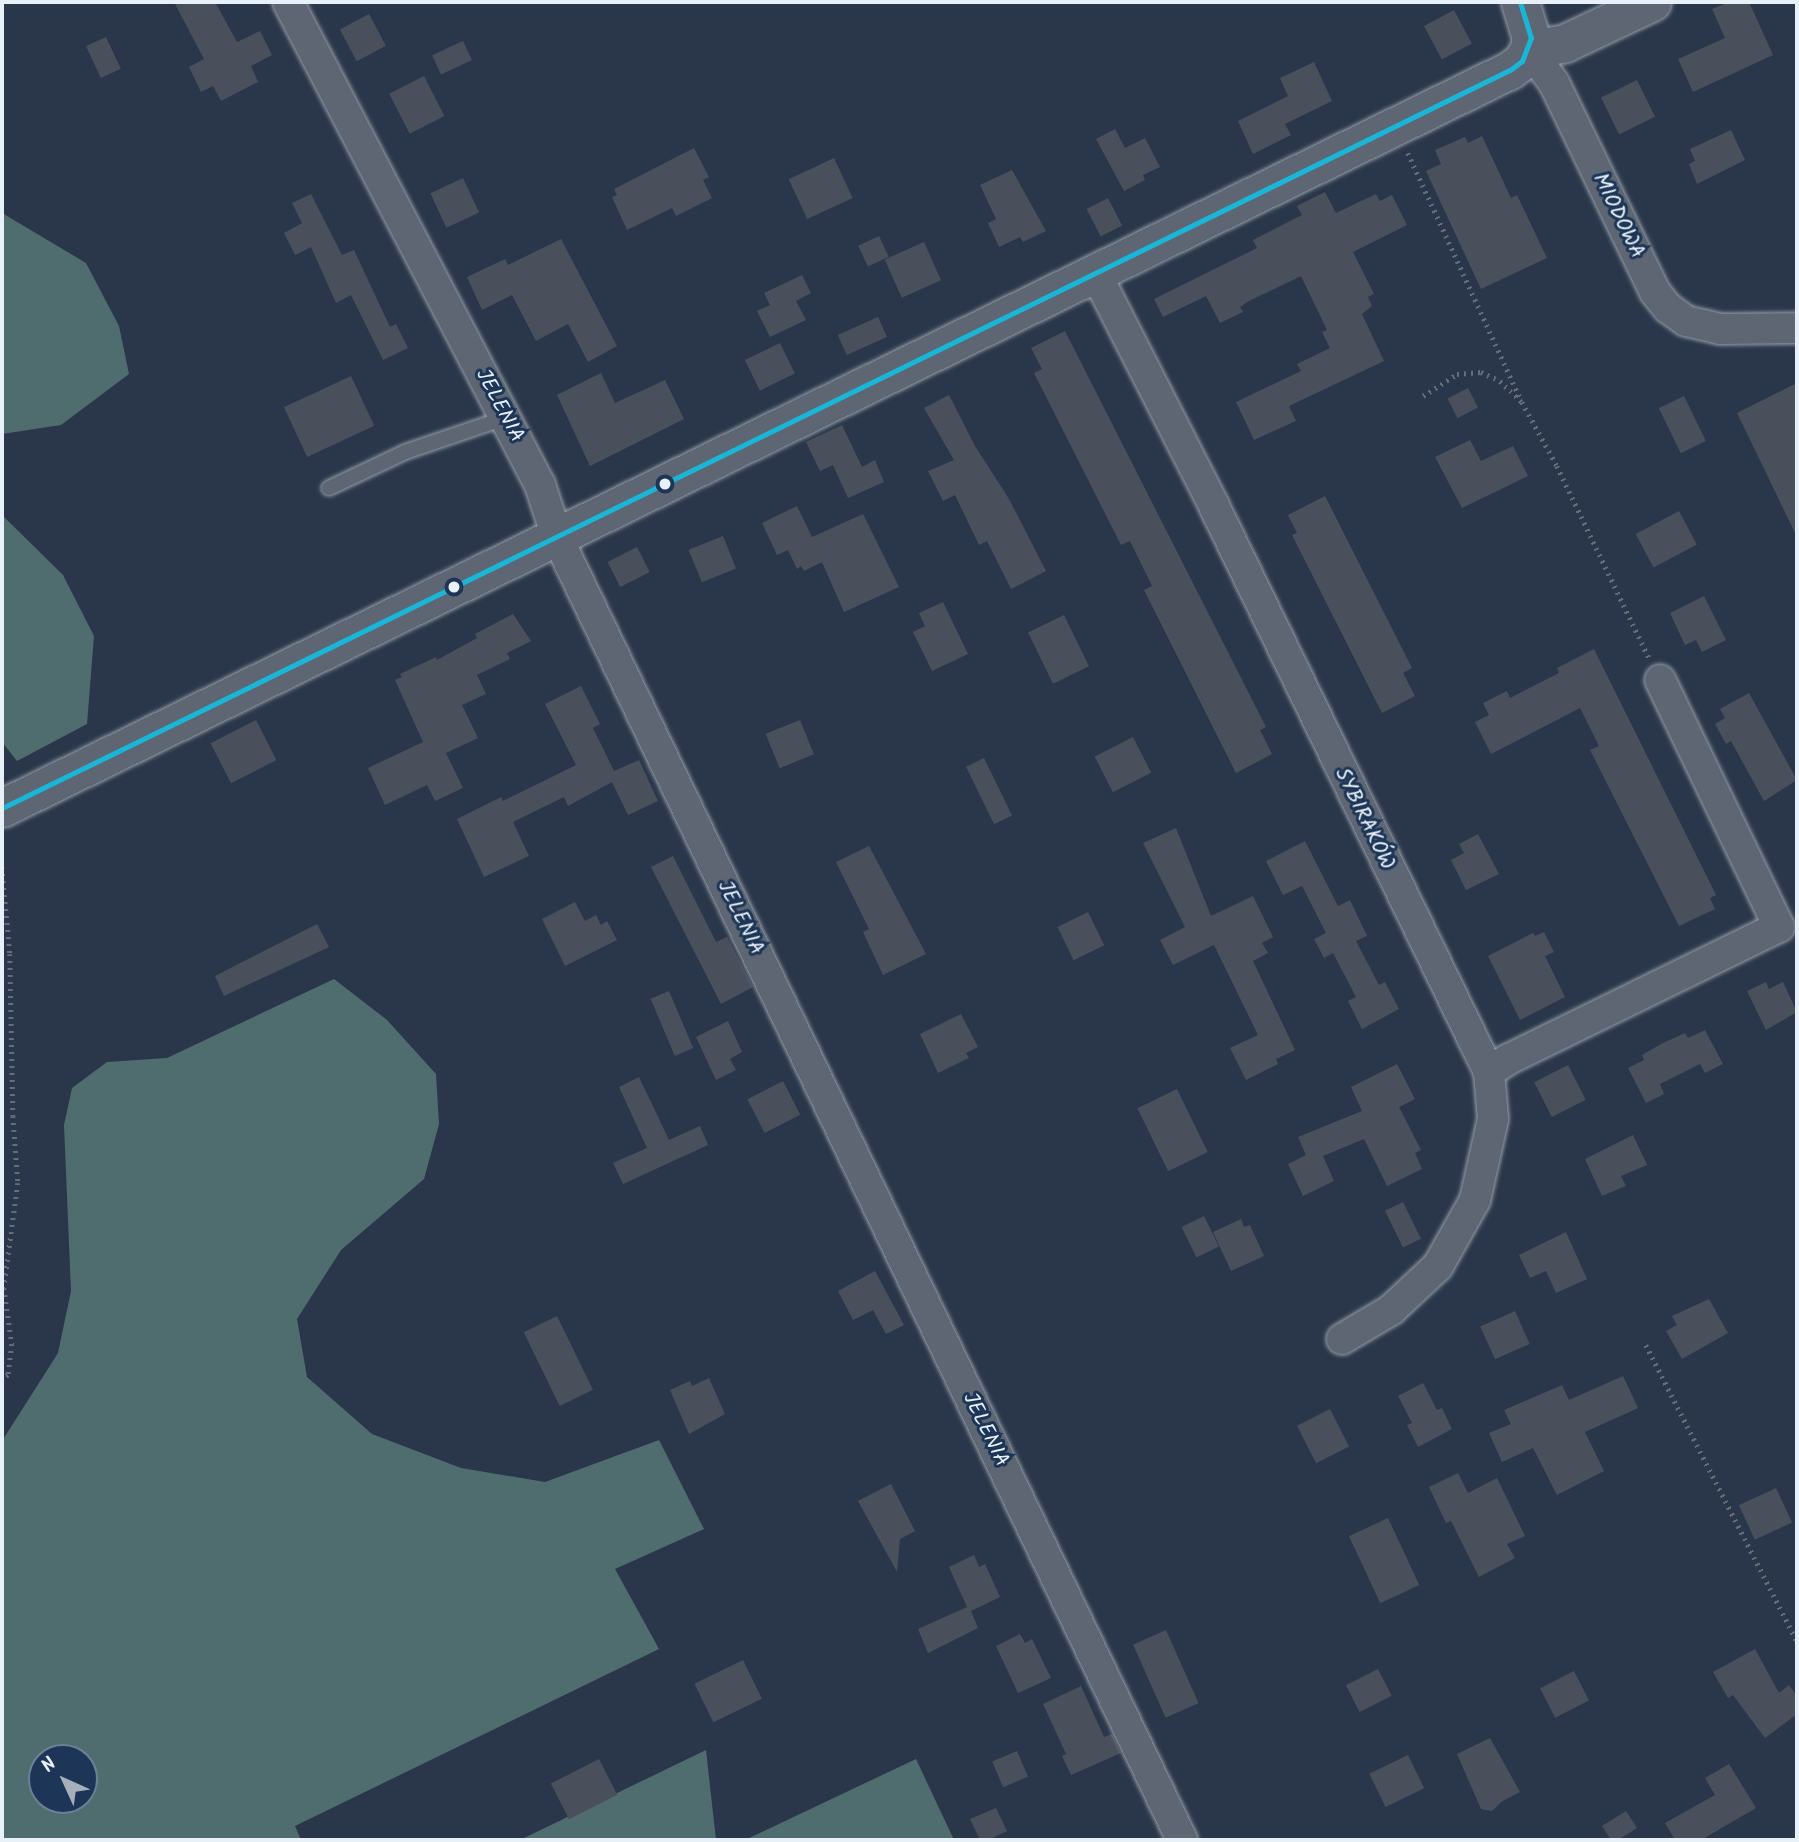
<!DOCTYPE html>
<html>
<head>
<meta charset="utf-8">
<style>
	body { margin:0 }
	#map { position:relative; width:1799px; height:1842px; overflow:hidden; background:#2a374a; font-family:Kalam,sans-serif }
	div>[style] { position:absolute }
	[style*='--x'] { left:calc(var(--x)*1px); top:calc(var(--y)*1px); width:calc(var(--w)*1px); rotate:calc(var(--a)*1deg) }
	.green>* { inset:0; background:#4f6d6e }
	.building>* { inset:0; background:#4a4f5c; transform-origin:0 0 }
	.path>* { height:4.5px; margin-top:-2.25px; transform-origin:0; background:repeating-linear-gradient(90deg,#656d78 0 2px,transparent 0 7px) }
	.roads { filter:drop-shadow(0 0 2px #959da7) drop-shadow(0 0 2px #959da7) }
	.service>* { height:14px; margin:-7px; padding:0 7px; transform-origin:7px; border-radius:7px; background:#5d6672 }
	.minor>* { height:30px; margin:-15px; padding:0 15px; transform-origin:15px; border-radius:15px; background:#5d6672 }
	.tertiary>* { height:37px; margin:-18.5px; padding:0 18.5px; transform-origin:18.5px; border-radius:18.5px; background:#5d6672 }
	.bus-1>* { height:5px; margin:-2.5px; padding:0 2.5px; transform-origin:2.5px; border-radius:2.5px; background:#1ab6d8 }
	.dots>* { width:19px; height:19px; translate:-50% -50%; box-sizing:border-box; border:4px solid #1d3557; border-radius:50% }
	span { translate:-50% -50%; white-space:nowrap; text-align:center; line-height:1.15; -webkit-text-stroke:6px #1d3557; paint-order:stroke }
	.street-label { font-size:21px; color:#e8f1f8 }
	.frame { position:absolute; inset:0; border:4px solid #e8f1f8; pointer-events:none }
	.north { position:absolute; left:28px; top:1744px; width:70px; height:70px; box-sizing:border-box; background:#1d3557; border:2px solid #6e8097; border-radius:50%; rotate:315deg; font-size:19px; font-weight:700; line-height:28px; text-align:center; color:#e8f1f8 }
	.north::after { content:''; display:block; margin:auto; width:24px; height:32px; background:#a6b0bb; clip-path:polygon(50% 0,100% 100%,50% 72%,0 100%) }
</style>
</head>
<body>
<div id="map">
	<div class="green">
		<div style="clip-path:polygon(2px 213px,86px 263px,119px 326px,129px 374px,61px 425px,2px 434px)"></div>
		<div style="clip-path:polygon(2px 515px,63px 575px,94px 636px,87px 724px,17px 761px,2px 742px)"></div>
		<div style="clip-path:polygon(evenodd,334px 979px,387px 1020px,436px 1074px,439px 1124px,424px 1179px,341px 1250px,297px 1319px,307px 1377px,372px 1434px,461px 1468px,545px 1482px,659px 1440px,704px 1529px,615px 1569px,659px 1649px,295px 1826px,301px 1840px,2px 1840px,2px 1441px,58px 1353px,71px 1291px,64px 1125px,72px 1088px,107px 1062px,167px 1058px,334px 979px,42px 1758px,84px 1758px,84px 1800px,42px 1800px,42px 1758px)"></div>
		<div style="clip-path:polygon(706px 1750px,716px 1840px,520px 1840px)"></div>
		<div style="clip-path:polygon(916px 1759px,954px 1840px,745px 1840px)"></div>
	</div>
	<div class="building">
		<div style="clip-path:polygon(174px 2px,215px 2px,237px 42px,260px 31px,272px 55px,251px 66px,258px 82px,221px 101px,213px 86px,201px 92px,189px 67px,204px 59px)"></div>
		<div style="clip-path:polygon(1729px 2px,1749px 2px,1773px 55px,1693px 92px,1678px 59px,1725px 38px,1712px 9px)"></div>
		<div style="left:1454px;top:10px;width:38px;height:34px;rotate:62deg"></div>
		<div style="left:369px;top:14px;width:36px;height:33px;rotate:62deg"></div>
		<div style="left:106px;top:37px;width:35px;height:22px;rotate:65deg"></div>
		<div style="left:463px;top:41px;width:21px;height:34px;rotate:65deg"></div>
		<div style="clip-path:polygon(1314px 62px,1332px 101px,1285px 124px,1291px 135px,1253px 154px,1238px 121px,1288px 96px,1280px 78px)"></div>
		<div style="left:424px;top:76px;width:45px;height:39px;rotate:63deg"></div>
		<div style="left:1637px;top:80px;width:41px;height:40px;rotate:64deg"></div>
		<div style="clip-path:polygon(1115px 129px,1125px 148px,1145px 138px,1160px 167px,1143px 175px,1145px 180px,1124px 191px,1096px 139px)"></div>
		<div style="clip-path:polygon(1731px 130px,1745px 160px,1697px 184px,1689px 164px,1695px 161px,1690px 149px)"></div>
		<div style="clip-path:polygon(1482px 136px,1511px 198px,1517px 195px,1547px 258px,1481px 289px,1426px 171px,1441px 164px,1435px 150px,1465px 137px,1468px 143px)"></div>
		<div style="clip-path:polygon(694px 148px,709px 177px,703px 180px,712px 198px,676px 216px,672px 208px,627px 230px,612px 197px,617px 195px,614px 189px)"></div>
		<div style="left:834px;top:158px;width:44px;height:50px;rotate:65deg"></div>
		<div style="clip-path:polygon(1012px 170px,1046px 231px,1023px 242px,1020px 237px,999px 247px,988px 223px,996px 219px,980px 185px)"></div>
		<div style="left:463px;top:178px;width:38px;height:36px;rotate:65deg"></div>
		<div style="clip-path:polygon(1325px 192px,1336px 213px,1376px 194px,1380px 201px,1392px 195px,1407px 225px,1353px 252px,1374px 294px,1368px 297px,1372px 306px,1362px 314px,1384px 361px,1289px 406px,1296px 421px,1254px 440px,1236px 402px,1301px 371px,1297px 364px,1330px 348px,1322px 332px,1327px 330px,1301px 276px,1249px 301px,1240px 307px,1243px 312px,1220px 323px,1206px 296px,1163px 317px,1154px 299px,1257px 248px,1253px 240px,1302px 215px,1297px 206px)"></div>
		<div style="clip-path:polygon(311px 194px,342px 255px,354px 250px,390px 327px,396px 324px,408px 348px,383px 360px,351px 295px,336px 303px,311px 247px,295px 255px,284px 233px,302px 223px,292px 203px)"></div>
		<div style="left:1108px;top:198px;width:31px;height:24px;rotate:63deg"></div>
		<div style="left:879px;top:236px;width:23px;height:23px;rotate:65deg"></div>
		<div style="clip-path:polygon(561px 239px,617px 346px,588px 362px,568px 324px,536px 341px,512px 295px,482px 310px,467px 277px,505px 259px,508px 265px)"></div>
		<div style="left:924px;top:242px;width:42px;height:43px;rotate:66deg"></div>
		<div style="clip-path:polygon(802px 275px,811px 293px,796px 301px,806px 320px,770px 337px,757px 311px,770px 305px,764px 293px)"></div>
		<div style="left:878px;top:317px;width:22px;height:44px;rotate:66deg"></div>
		<div style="clip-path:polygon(1065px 331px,1266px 727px,1260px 730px,1272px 754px,1236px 773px,1144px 590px,1152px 586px,1130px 541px,1121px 545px,1034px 373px,1042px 369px,1031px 348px)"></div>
		<div style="left:780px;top:343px;width:34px;height:39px;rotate:64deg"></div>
		<div style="clip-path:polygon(601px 373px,615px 403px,665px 380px,684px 419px,590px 466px,557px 395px)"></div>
		<div style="left:351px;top:376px;width:55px;height:74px;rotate:65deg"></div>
		<div style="clip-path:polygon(1797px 383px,1797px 537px,1737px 413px)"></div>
		<div style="left:1468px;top:388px;width:22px;height:23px;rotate:63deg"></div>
		<div style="clip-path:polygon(949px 395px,975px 446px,1009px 499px,1046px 571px,1011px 589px,987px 541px,979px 545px,955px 495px,943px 501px,928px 471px,954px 460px,924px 408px)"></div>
		<div style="left:1684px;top:396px;width:50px;height:28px;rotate:64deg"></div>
		<div style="clip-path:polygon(842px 425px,862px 467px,875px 460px,884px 482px,848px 498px,833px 465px,820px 471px,806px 442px)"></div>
		<div style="clip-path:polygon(1470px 440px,1481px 461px,1513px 446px,1528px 476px,1462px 508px,1435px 457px)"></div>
		<div style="clip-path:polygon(1325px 496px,1412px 668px,1403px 673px,1415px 696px,1382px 713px,1292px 535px,1297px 533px,1288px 515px)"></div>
		<div style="clip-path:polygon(797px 506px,812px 537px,863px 514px,899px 587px,844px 612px,822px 562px,804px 571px,801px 566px,797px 569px,788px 550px,777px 555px,762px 523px)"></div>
		<div style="left:1679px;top:511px;width:38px;height:49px;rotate:62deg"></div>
		<div style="left:723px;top:536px;width:35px;height:37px;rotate:68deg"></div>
		<div style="left:637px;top:547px;width:28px;height:33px;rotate:63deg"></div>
		<div style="clip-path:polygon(1704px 596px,1726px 640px,1702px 652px,1696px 640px,1685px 645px,1670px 613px)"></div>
		<div style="clip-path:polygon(943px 602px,968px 654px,932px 671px,913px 632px,925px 626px,919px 613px)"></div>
		<div style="clip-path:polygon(513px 614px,531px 641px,507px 653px,510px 659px,477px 675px,486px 694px,462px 705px,478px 738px,446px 753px,463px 788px,435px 801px,427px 785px,385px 805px,368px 768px,423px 742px,395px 680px,402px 677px,400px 674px,436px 657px,437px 660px,477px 638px,475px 634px)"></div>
		<div style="left:1064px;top:615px;width:57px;height:40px;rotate:64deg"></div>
		<div style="clip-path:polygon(1594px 649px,1716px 895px,1710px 898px,1715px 909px,1679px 926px,1590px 750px,1599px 746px,1580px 708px,1491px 754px,1475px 722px,1489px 715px,1483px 703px,1507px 691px,1510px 698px,1559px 673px,1557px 668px)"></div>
		<div style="clip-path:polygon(581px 686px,600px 724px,593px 728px,614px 771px,639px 760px,658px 801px,628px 815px,612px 782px,568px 806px,564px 797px,513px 822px,529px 856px,484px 877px,457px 819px,501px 797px,503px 801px,576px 765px,545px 704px)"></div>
		<div style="clip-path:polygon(1749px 693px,1797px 780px,1764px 801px,1731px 741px,1726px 744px,1715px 724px,1725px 718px,1720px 709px)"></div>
		<div style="left:256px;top:720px;width:45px;height:51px;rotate:63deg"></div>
		<div style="left:800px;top:720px;width:37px;height:37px;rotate:68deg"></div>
		<div style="left:1133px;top:737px;width:40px;height:43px;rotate:63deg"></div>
		<div style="left:984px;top:758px;width:64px;height:20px;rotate:64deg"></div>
		<div style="clip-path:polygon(1176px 828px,1211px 916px,1253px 896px,1273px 937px,1262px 943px,1268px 953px,1253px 961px,1295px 1050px,1276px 1059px,1278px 1064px,1246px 1080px,1230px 1048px,1258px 1035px,1214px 945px,1173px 965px,1160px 940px,1185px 927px,1143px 843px)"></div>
		<div style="clip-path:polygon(1478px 834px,1499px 874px,1466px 890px,1451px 860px,1464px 853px,1459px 844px)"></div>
		<div style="clip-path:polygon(1305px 841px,1338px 906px,1350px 900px,1367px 936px,1356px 941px,1379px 985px,1385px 982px,1399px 1009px,1362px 1029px,1348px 1001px,1356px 997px,1333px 953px,1324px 958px,1314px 939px,1326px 933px,1302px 886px,1283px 895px,1266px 861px)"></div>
		<div style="clip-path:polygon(869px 846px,926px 954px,883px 975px,863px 932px,869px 929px,836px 862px)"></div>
		<div style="clip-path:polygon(673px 856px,716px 942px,727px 937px,753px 987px,721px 1004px,651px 867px)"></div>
		<div style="clip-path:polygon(575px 902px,585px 921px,596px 915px,601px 925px,607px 921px,617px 940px,565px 966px,542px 919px)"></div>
		<div style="left:1088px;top:912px;width:37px;height:34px;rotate:64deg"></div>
		<div style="clip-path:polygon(317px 924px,329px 947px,224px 996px,215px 976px)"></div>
		<div style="clip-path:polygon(1544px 932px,1554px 952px,1545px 956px,1565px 997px,1520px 1020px,1488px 956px,1533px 933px,1535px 936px)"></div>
		<div style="clip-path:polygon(1766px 982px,1769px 989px,1783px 982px,1797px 1012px,1766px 1030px,1747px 991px)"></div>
		<div style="left:669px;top:991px;width:62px;height:20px;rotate:67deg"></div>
		<div style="clip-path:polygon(961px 1014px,978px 1047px,966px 1053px,969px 1058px,938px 1073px,920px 1034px)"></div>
		<div style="clip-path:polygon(728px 1021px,742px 1052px,730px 1059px,736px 1070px,716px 1080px,696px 1037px)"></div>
		<div style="clip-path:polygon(1705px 1030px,1723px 1064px,1705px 1073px,1700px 1064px,1660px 1084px,1664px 1094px,1646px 1103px,1628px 1068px,1644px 1060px,1642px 1055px,1663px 1043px,1685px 1033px,1688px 1038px)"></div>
		<div style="clip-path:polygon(1397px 1064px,1415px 1099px,1399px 1107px,1421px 1150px,1415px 1153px,1422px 1169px,1387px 1186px,1364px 1139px,1323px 1156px,1334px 1181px,1303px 1196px,1288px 1164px,1306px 1155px,1298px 1137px,1362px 1111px,1351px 1087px)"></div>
		<div style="left:1568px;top:1065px;width:39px;height:38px;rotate:63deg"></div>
		<div style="clip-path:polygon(639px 1077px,669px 1140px,700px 1126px,708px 1145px,623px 1184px,613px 1163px,647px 1148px,619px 1087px)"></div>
		<div style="left:783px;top:1081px;width:38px;height:40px;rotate:63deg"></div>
		<div style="left:1177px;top:1089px;width:70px;height:44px;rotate:64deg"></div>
		<div style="clip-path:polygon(1633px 1135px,1647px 1165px,1621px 1176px,1626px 1186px,1602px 1196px,1585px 1159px)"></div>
		<div style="left:1403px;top:1202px;width:41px;height:20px;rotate:64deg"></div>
		<div style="left:1204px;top:1216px;width:34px;height:25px;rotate:64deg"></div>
		<div style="clip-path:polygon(1241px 1219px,1244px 1227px,1250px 1225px,1264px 1256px,1231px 1271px,1213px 1232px)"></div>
		<div style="clip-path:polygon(1566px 1232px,1587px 1279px,1556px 1293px,1546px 1271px,1530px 1278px,1519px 1255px)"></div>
		<div style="clip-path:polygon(875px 1271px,904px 1325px,886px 1334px,873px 1310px,853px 1320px,838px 1291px)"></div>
		<div style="clip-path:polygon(1709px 1299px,1728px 1333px,1682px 1359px,1666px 1331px,1677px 1325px,1672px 1316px)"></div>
		<div style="left:1515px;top:1311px;width:36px;height:38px;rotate:66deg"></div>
		<div style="left:557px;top:1316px;width:82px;height:37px;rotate:64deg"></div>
		<div style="clip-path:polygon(1623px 1376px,1638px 1408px,1585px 1432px,1604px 1471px,1557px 1495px,1533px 1448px,1502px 1462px,1489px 1433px,1511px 1424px,1504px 1410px,1562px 1385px,1569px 1400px)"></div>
		<div style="clip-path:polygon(709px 1378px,725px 1414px,689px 1434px,670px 1390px,690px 1381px,692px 1386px)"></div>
		<div style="clip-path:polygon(1423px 1383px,1437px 1410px,1442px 1408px,1452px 1429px,1418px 1447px,1407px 1425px,1412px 1423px,1398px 1396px)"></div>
		<div style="left:1330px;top:1409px;width:42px;height:37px;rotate:63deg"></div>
		<div style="clip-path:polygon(1458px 1473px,1468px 1493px,1497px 1478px,1525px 1536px,1507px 1544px,1515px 1558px,1479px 1577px,1451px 1521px,1446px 1523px,1429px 1487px)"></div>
		<div style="clip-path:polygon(891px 1484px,915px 1531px,900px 1539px,897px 1572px,858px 1501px)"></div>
		<div style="left:1776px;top:1488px;width:38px;height:41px;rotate:65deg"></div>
		<div style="left:1388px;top:1518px;width:74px;height:43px;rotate:65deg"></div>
		<div style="clip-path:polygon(974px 1555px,979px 1567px,985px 1564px,1000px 1597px,971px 1611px,978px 1628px,928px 1653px,918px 1629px,967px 1607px,949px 1567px)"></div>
		<div style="left:1166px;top:1630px;width:80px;height:36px;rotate:66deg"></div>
		<div style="clip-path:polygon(1020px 1634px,1025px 1643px,1032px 1639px,1051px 1678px,1018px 1693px,996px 1646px)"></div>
		<div style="clip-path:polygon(1755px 1649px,1779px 1693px,1789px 1685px,1797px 1696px,1797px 1714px,1765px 1738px,1733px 1695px,1728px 1698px,1713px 1672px)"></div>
		<div style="left:743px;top:1660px;width:43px;height:54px;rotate:64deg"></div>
		<div style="left:1378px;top:1669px;width:30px;height:36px;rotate:63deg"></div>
		<div style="left:1574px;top:1671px;width:33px;height:38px;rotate:63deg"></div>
		<div style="clip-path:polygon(1081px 1686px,1104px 1737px,1112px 1734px,1121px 1753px,1071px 1775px,1062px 1756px,1066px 1754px,1043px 1704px)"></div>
		<div style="clip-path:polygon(1490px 1738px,1520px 1792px,1501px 1802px,1492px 1811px,1481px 1809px,1457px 1754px)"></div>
		<div style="left:1017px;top:1751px;width:28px;height:27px;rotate:67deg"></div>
		<div style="left:1408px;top:1755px;width:37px;height:43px;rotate:64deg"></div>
		<div style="left:599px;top:1759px;width:40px;height:54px;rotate:63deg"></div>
		<div style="clip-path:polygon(1729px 1764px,1756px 1808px,1701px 1840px,1675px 1840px,1665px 1823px,1715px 1795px,1705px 1778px)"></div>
		<div style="clip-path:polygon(996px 1808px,1007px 1831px,988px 1840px,980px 1840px,970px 1819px)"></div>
		<div style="clip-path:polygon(1626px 1811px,1637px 1828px,1618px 1840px,1611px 1840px,1602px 1826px)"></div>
	</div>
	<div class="path">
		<div style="--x:1408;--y:153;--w:272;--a:65.4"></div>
		<div style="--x:1423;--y:396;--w:40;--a:-32.9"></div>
		<div style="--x:1457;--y:374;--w:24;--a:-5"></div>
		<div style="--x:1481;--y:372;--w:21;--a:25"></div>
		<div style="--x:1500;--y:381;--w:30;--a:44"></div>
		<div style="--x:1522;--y:402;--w:73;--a:61.3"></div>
		<div style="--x:1557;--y:466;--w:213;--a:64.4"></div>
		<div style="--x:2;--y:867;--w:87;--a:84.7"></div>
		<div style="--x:10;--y:954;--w:162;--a:88.9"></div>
		<div style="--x:13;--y:1116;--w:67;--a:85.7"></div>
		<div style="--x:18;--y:1183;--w:106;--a:97.6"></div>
		<div style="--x:4;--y:1288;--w:57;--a:81.9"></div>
		<div style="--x:12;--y:1344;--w:31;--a:97"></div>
		<div style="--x:8;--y:1375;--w:8;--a:140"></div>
		<div style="--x:1646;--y:1345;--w:332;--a:63"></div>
	</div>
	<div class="roads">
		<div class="service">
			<div style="--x:329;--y:488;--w:84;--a:-25.3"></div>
			<div style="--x:405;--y:452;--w:106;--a:-18.8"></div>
		</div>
		<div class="minor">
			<div style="--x:288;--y:2;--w:545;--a:62.45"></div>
			<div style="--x:540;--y:485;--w:55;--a:71.9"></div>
			<div style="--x:557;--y:537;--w:1445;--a:64.37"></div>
			<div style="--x:1529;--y:49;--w:42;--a:53.7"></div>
			<div style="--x:1554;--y:83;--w:232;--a:64.2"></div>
			<div style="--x:1655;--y:292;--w:21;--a:51"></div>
			<div style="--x:1668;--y:308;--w:22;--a:36"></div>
			<div style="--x:1686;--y:321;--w:35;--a:13"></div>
			<div style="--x:1720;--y:329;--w:77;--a:-0.7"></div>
			<div style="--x:1095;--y:272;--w:263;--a:63"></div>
			<div style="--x:1214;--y:506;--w:629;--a:64.09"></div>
			<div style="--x:1489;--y:1072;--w:47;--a:85.1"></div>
			<div style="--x:1493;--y:1119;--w:83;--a:102.5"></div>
			<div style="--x:1475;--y:1200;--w:76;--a:119.3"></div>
			<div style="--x:1438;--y:1266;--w:64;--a:136.9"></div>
			<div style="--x:1391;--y:1310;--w:57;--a:149.4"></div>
			<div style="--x:1489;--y:1072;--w:24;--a:-33"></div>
			<div style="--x:1509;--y:1059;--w:301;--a:-26.1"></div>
			<div style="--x:1779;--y:927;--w:274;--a:-115.7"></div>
		</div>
		<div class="tertiary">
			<div style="--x:1529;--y:49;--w:36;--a:-9"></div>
			<div style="--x:1565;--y:43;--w:96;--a:-25.2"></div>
			<div style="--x:2;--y:808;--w:1679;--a:-26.08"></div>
			<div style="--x:1510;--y:70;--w:15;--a:-37"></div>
			<div style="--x:1522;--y:61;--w:14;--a:-60"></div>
			<div style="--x:1529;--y:49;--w:11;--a:-80"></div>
			<div style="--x:1531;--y:38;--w:38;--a:-107"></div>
		</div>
	</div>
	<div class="bus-1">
		<div style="--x:2;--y:808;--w:1679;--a:-26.08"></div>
		<div style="--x:1510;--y:70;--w:15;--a:-37"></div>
		<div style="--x:1522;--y:61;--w:25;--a:-69"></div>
		<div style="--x:1531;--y:38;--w:38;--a:-107"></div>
	</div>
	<div class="dots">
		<div style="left:665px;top:484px;background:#e8f1f8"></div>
		<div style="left:454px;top:587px;background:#e8f1f8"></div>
	</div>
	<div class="street-label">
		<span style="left:1618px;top:216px;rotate:64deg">MIODOWA</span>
		<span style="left:499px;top:406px;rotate:62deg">JELENIA</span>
		<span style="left:1364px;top:819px;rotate:64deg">SYBIRAKÓW</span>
		<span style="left:740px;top:918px;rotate:64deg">JELENIA</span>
		<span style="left:985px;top:1430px;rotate:64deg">JELENIA</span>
	</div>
	<div class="frame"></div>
	<div class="north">N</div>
</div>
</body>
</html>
